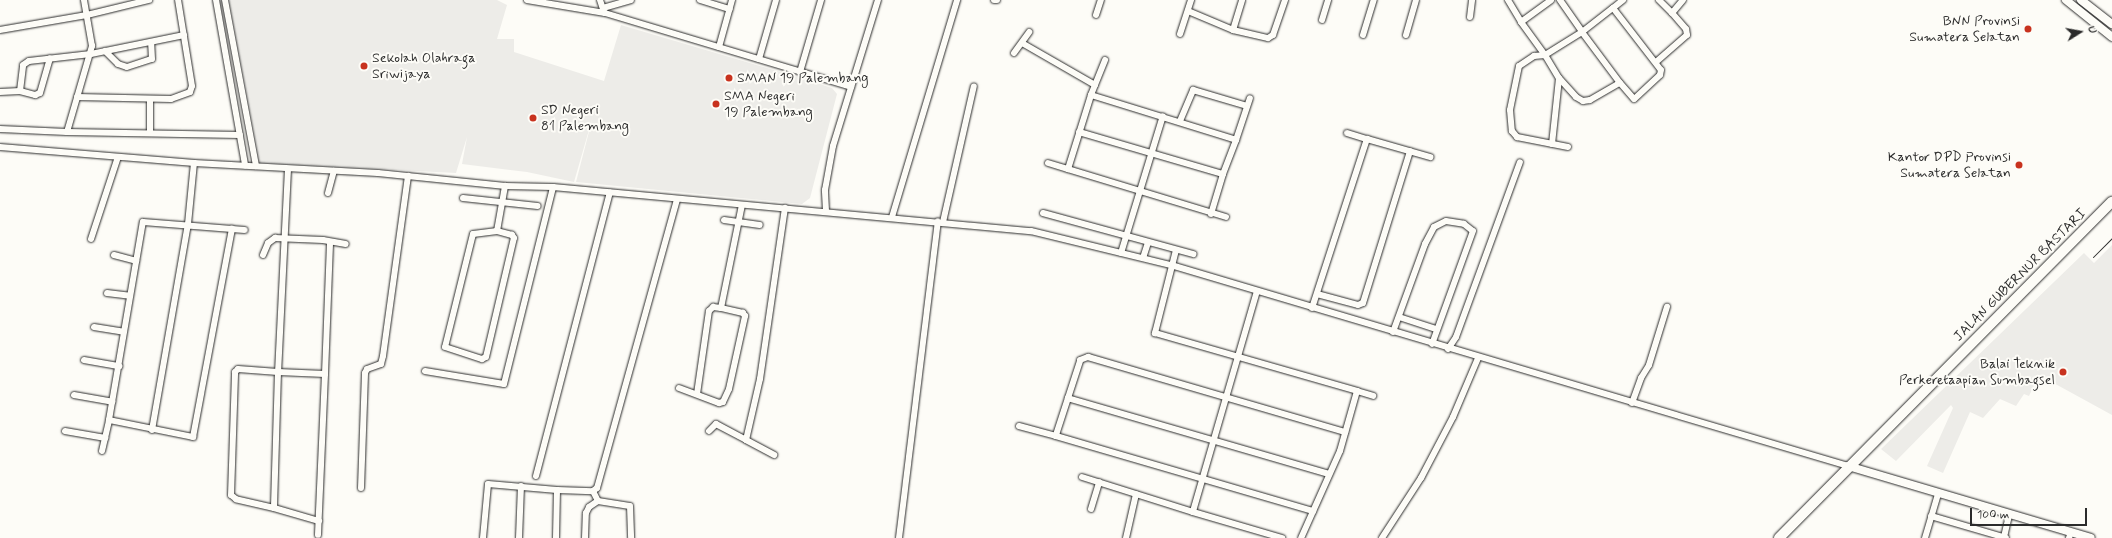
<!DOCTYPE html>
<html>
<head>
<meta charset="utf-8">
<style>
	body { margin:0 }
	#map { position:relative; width:2112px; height:538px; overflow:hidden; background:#fdfcf7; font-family:Mynerve,sans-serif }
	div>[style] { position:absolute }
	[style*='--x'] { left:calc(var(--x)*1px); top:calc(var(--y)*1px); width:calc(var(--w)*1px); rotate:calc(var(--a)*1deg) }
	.built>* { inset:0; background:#edece8 }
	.roads { filter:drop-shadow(0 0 1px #2b2b2b) drop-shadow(0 0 1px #2b2b2b) }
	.minor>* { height:6px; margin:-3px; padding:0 3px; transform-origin:3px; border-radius:3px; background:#fdfcf7 }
	.tertiary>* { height:8px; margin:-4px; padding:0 4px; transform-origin:4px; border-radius:4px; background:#fdfcf7 }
	.trunk>* { height:10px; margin:-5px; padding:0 5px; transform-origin:5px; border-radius:5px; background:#fdfcf7 }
	.tram>* { height:1px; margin:-0.5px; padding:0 0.5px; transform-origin:0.5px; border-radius:0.5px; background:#2b2b2b }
	.dots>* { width:11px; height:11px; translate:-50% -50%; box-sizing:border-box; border:2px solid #fdfcf7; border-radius:50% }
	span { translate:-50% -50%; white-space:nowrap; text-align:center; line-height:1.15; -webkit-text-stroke:4px #fdfcf7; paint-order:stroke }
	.poi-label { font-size:14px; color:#2b2b2b }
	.right { translate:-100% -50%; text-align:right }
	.left { translate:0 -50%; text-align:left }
	.street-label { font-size:14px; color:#2b2b2b }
	.north { position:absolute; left:2060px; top:12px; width:40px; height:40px; -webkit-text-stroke:3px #fdfcf7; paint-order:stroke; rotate:79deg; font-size:11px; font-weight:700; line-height:16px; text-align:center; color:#2b2b2b }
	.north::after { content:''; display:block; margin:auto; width:14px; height:18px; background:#2b2b2b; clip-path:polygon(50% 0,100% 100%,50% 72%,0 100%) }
	.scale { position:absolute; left:1970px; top:508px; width:117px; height:18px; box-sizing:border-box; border:2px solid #2b2b2b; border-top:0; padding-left:5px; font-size:12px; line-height:14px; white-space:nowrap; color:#2b2b2b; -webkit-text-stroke:3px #fdfcf7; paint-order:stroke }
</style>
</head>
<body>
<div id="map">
	<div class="built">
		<div style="clip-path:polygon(229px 0,497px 0,507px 5px,497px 39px,514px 39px,514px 52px,604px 81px,621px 25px,794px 76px,832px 88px,837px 94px,810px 198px,802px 204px,576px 182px,593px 116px,574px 182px,527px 172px,462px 164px,467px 137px,456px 173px,260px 163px)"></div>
		<div style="clip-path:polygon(2112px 245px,2112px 415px,2039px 375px,2029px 396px,2024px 394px,2016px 406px,2000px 399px,1983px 418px,1970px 412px,1943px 473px,1927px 466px,1953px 408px,1951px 405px,1896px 461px,1881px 449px,2084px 253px,2094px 263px)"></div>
	</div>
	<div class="roads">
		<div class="minor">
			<div style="--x:216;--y:0;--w:168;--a:80"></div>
			<div style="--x:225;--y:0;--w:169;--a:79.4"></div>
			<div style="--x:527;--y:0;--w:79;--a:9.5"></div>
			<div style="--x:605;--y:13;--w:257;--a:16.7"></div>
			<div style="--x:600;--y:0;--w:13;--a:72"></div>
			<div style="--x:700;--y:0;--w:31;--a:17"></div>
			<div style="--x:994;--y:0;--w:3;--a:0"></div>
			<div style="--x:1508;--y:0;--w:26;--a:59"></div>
			<div style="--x:1521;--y:22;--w:37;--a:-36"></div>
			<div style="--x:1560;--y:0;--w:39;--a:55"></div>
			<div style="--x:1582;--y:32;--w:39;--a:-38"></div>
			<div style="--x:1613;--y:8;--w:78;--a:52.3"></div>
			<div style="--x:1661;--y:70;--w:5;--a:101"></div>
			<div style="--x:1660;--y:75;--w:35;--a:137"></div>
			<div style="--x:1634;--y:99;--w:21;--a:-131"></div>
			<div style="--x:1659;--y:0;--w:18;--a:45"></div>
			<div style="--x:603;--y:8;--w:29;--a:-16"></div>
			<div style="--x:1613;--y:8;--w:13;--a:-39"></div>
			<div style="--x:1188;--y:11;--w:49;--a:22.9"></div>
			<div style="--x:1233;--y:30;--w:36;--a:13"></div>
			<div style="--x:1268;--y:38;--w:6;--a:-31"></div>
			<div style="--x:1273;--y:35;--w:37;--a:-71"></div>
			<div style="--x:1096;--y:15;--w:16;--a:-72"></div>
			<div style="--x:1470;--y:17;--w:17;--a:-83"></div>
			<div style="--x:1322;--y:20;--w:21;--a:-73"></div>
			<div style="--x:1521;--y:22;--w:41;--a:54"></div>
			<div style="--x:1545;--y:55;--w:27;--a:59"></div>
			<div style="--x:1559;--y:78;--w:25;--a:48"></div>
			<div style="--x:1576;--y:97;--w:8;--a:30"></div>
			<div style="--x:1583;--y:101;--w:7;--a:-8"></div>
			<div style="--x:1590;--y:100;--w:34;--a:-30"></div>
			<div style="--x:1620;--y:83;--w:64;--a:-126.7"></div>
			<div style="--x:1582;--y:32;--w:44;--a:148.1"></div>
			<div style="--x:1545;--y:55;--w:11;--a:175"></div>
			<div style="--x:1534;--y:56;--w:18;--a:146"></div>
			<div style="--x:1519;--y:66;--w:45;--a:101.6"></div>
			<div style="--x:1510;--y:110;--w:21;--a:85"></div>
			<div style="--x:1512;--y:131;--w:8;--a:50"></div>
			<div style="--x:1517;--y:137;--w:52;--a:11.1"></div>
			<div style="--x:0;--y:30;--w:88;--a:-9.8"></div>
			<div style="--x:87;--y:15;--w:64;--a:-13.6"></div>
			<div style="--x:1233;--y:30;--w:31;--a:-73"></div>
			<div style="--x:1180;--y:34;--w:36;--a:-72"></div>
			<div style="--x:1363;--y:35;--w:37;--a:-73"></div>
			<div style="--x:1406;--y:35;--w:36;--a:-74"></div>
			<div style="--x:1022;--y:43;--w:84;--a:29.9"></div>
			<div style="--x:1095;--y:85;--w:11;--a:112"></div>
			<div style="--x:719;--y:47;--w:49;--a:-74.5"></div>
			<div style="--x:105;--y:51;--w:18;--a:45"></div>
			<div style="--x:118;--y:64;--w:9;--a:18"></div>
			<div style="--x:127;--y:67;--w:26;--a:-18"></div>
			<div style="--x:152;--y:59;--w:17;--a:-93"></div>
			<div style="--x:1014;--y:53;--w:26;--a:-54"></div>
			<div style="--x:759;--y:59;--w:61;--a:-73.9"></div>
			<div style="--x:1656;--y:62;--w:41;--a:-41.1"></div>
			<div style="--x:1687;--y:35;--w:6;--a:-99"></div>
			<div style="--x:1686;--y:29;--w:21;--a:-131"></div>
			<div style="--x:1672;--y:13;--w:17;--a:-50"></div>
			<div style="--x:800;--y:72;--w:75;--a:-73.7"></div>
			<div style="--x:1095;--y:85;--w:27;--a:-68"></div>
			<div style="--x:20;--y:91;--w:26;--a:-83"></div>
			<div style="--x:23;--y:65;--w:7;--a:-34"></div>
			<div style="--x:29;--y:61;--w:62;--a:-6.4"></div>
			<div style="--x:91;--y:54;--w:95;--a:-11.5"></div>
			<div style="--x:0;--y:92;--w:20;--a:-3"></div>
			<div style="--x:20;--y:91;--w:16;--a:15"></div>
			<div style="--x:35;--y:95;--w:5;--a:-22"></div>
			<div style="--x:40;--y:93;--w:36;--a:-74"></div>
			<div style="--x:77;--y:97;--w:94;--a:1.2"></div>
			<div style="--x:171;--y:99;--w:20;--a:-20"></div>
			<div style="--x:190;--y:92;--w:6;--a:-72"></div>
			<div style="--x:192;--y:86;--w:87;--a:-99.2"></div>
			<div style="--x:1180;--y:121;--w:34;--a:-67"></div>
			<div style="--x:1193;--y:90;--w:56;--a:16.5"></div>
			<div style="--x:0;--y:129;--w:67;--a:2.6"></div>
			<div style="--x:67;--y:132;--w:90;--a:-73.8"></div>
			<div style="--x:92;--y:46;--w:47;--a:-99.9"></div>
			<div style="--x:67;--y:132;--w:173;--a:1"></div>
			<div style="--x:1079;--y:132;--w:150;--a:16.3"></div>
			<div style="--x:1223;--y:174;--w:36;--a:-69"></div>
			<div style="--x:150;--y:133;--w:34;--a:-90"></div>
			<div style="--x:1347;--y:133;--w:21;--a:17"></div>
			<div style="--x:1552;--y:144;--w:66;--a:-83.9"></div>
			<div style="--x:0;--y:147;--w:195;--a:4.7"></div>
			<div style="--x:194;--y:163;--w:184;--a:3.1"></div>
			<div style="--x:378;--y:173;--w:128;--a:5.8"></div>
			<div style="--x:505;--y:186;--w:48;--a:1.2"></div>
			<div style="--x:553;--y:187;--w:480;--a:5.3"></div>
			<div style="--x:1031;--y:231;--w:144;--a:13.7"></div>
			<div style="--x:1171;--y:265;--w:706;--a:16.54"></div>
			<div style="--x:1048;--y:163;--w:21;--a:17"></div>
			<div style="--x:288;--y:169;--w:203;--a:92.8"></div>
			<div style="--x:278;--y:372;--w:47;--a:2.4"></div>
			<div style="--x:325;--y:374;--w:161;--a:92.5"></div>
			<div style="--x:328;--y:193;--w:23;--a:-75"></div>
			<div style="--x:463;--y:198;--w:75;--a:6.1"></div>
			<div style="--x:826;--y:211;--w:21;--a:-93"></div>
			<div style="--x:825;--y:190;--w:45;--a:-79.7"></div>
			<div style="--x:833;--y:146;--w:153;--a:-72.9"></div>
			<div style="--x:1043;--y:213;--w:156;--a:15.3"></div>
			<div style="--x:1211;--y:214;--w:42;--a:-73.3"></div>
			<div style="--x:892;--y:217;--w:227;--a:-73.3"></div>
			<div style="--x:1226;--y:217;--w:165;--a:-163.1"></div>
			<div style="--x:1068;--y:169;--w:77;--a:-72.7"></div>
			<div style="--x:1091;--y:95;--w:152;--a:17.2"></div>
			<div style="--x:1236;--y:140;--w:44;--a:-71.6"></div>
			<div style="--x:724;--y:220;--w:36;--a:8"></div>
			<div style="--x:943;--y:222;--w:139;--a:-77.2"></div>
			<div style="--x:497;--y:231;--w:24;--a:173"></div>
			<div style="--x:473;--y:234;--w:116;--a:103.9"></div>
			<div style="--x:445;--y:347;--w:39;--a:18"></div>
			<div style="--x:482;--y:359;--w:4;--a:-27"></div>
			<div style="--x:486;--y:357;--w:122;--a:-76.8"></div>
			<div style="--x:514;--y:238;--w:4;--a:-124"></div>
			<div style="--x:512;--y:235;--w:16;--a:-165"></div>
			<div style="--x:497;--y:231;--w:46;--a:-79.9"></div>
			<div style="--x:91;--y:239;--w:86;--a:-71.8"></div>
			<div style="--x:1176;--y:250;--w:86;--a:104.2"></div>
			<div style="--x:1155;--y:333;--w:210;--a:16"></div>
			<div style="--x:1357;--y:391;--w:62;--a:105.8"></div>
			<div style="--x:1340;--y:451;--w:95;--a:114.1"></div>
			<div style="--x:1121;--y:253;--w:143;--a:-73"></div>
			<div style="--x:114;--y:255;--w:23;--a:15"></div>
			<div style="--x:263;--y:255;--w:13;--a:-67"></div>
			<div style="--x:268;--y:243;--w:9;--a:-36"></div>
			<div style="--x:275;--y:238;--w:48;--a:2.4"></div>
			<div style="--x:323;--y:240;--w:23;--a:10"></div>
			<div style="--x:1143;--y:258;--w:16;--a:-72"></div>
			<div style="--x:1257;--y:291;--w:230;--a:106.2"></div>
			<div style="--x:1193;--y:512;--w:93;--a:16.3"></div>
			<div style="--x:107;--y:293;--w:23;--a:7"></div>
			<div style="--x:1317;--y:294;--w:42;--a:15"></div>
			<div style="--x:1358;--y:305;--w:5;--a:-22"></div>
			<div style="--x:1363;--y:303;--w:159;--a:-72.8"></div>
			<div style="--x:1312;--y:308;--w:178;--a:-72"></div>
			<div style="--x:1367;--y:139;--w:66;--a:15.9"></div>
			<div style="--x:1399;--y:317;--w:40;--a:18"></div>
			<div style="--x:94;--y:327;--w:30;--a:9"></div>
			<div style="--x:1393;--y:332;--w:94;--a:-70"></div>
			<div style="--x:1425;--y:244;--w:19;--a:-62"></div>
			<div style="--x:1434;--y:227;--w:13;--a:-27"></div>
			<div style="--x:1446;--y:221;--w:18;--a:9"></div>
			<div style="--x:1464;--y:224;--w:11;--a:38"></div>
			<div style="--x:1473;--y:231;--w:120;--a:109.9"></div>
			<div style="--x:1448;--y:349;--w:14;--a:-56"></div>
			<div style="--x:1456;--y:337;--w:186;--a:-69.9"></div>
			<div style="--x:84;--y:360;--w:36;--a:10"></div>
			<div style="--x:238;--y:369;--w:40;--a:4.3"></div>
			<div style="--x:278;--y:372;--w:136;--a:91.7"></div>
			<div style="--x:274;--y:508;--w:39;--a:-167"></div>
			<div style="--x:236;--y:499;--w:6;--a:-141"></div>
			<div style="--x:231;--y:495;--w:123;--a:-88.1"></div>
			<div style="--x:235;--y:372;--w:4;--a:-45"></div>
			<div style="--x:425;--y:371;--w:80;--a:9.3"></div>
			<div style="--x:504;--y:384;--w:203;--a:-76"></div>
			<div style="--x:325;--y:374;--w:132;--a:-87.8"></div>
			<div style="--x:679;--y:388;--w:43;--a:20.6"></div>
			<div style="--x:719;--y:403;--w:4;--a:-14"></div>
			<div style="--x:723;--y:402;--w:14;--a:-65"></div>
			<div style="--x:729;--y:389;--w:75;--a:-77.6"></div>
			<div style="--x:745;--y:316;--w:4;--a:-124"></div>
			<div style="--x:743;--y:313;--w:23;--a:-167"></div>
			<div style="--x:721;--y:308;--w:105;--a:-78.5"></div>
			<div style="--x:1357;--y:391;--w:17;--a:17"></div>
			<div style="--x:697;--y:394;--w:84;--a:-81.8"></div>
			<div style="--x:709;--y:311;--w:6;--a:-45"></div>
			<div style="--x:713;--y:307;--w:8;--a:7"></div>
			<div style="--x:74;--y:395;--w:39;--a:10"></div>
			<div style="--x:1068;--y:398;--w:40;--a:108"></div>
			<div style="--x:1056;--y:436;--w:268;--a:16.3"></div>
			<div style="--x:1632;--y:403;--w:27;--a:-70"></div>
			<div style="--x:1641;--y:378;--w:15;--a:-58"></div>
			<div style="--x:1649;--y:365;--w:61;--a:-72.8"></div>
			<div style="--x:109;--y:420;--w:201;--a:-80.3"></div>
			<div style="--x:143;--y:222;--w:102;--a:4.5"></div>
			<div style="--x:1019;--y:426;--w:38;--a:15"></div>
			<div style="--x:152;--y:430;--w:209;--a:-80.1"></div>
			<div style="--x:188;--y:224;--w:61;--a:-84.4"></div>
			<div style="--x:65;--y:431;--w:41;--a:9.9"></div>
			<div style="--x:709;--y:431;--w:10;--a:-45"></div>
			<div style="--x:716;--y:424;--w:34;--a:28"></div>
			<div style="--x:746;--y:440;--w:63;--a:-77.1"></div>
			<div style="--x:760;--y:379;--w:173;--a:-81.7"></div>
			<div style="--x:746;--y:440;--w:32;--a:28"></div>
			<div style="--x:102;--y:451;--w:32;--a:-77"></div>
			<div style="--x:109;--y:420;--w:86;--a:11.4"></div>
			<div style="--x:193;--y:437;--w:212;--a:-79.4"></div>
			<div style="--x:1329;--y:474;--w:272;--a:-163.8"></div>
			<div style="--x:1068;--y:398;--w:40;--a:-72"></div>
			<div style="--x:1080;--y:360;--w:9;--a:-21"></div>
			<div style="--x:1088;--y:357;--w:268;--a:16.3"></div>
			<div style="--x:536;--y:476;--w:293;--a:-75.4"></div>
			<div style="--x:1082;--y:477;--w:116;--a:17.5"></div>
			<div style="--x:361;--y:488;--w:115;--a:-88"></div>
			<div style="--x:365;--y:373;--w:4;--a:-63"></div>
			<div style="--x:367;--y:369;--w:15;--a:-20"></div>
			<div style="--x:381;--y:364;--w:8;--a:-76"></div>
			<div style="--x:383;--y:356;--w:182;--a:-82.1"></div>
			<div style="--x:598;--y:501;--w:32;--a:9"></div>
			<div style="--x:630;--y:506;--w:32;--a:88"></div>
			<div style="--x:274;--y:508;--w:47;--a:16.1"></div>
			<div style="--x:1091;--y:509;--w:28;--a:-73"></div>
			<div style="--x:1931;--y:516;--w:78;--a:16.3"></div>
			<div style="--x:2004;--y:537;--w:23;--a:-77"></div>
			<div style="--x:483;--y:538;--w:54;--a:-84.7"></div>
			<div style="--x:488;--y:484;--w:69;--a:5"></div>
			<div style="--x:519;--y:538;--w:52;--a:-87.8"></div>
			<div style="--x:556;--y:538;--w:48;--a:-88.8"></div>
			<div style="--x:557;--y:490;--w:36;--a:2"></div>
			<div style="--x:593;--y:491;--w:5;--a:-37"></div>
			<div style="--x:597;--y:488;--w:299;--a:-74.5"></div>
			<div style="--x:585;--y:538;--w:25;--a:-88"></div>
			<div style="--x:586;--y:513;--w:7;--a:-63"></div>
			<div style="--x:589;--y:507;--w:11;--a:-34"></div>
			<div style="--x:598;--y:501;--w:11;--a:-117"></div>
			<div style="--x:899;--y:538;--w:319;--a:-83"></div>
			<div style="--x:1126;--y:538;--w:45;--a:-77.2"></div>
			<div style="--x:1382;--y:538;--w:72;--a:-57"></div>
			<div style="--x:1421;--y:478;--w:69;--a:-62.3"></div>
			<div style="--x:1453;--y:417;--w:64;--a:-67"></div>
			<div style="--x:1925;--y:538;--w:46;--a:-73.5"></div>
			<div style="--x:2069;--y:538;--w:6;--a:-72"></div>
		</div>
		<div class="tertiary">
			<div style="--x:2066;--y:0;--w:59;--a:38.8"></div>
			<div style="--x:2081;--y:0;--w:39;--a:38"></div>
			<div style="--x:1848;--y:466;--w:253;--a:16.5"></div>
		</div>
		<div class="trunk">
			<div style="--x:1779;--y:538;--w:473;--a:-45.3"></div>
		</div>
	</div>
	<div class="tram">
		<div style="--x:2093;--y:257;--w:27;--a:-45"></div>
	</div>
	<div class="dots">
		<div style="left:2028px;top:29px;background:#c8321e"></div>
		<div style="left:364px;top:66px;background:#c8321e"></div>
		<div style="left:729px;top:78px;background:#c8321e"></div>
		<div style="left:716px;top:104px;background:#c8321e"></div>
		<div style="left:533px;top:118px;background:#c8321e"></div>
		<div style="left:2019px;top:165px;background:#c8321e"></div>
		<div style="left:2063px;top:372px;background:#c8321e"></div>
	</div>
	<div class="poi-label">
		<span class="right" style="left:2020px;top:29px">BNN Provinsi<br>Sumatera Selatan</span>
		<span class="left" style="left:372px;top:66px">Sekolah Olahraga<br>Sriwijaya</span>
		<span class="left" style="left:737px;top:78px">SMAN 19 Palembang</span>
		<span class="left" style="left:724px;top:104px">SMA Negeri<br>19 Palembang</span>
		<span class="left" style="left:541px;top:118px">SD Negeri<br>81 Palembang</span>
		<span class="right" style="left:2011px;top:165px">Kantor DPD Provinsi<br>Sumatera Selatan</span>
		<span class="right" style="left:2055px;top:372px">Balai Teknik<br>Perkeretaapian Sumbagsel</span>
	</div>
	<div class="street-label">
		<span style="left:2020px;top:275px;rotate:-45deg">JALAN GUBERNUR BASTARI</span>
	</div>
	<div class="north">U</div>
	<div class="scale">100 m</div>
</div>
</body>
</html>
